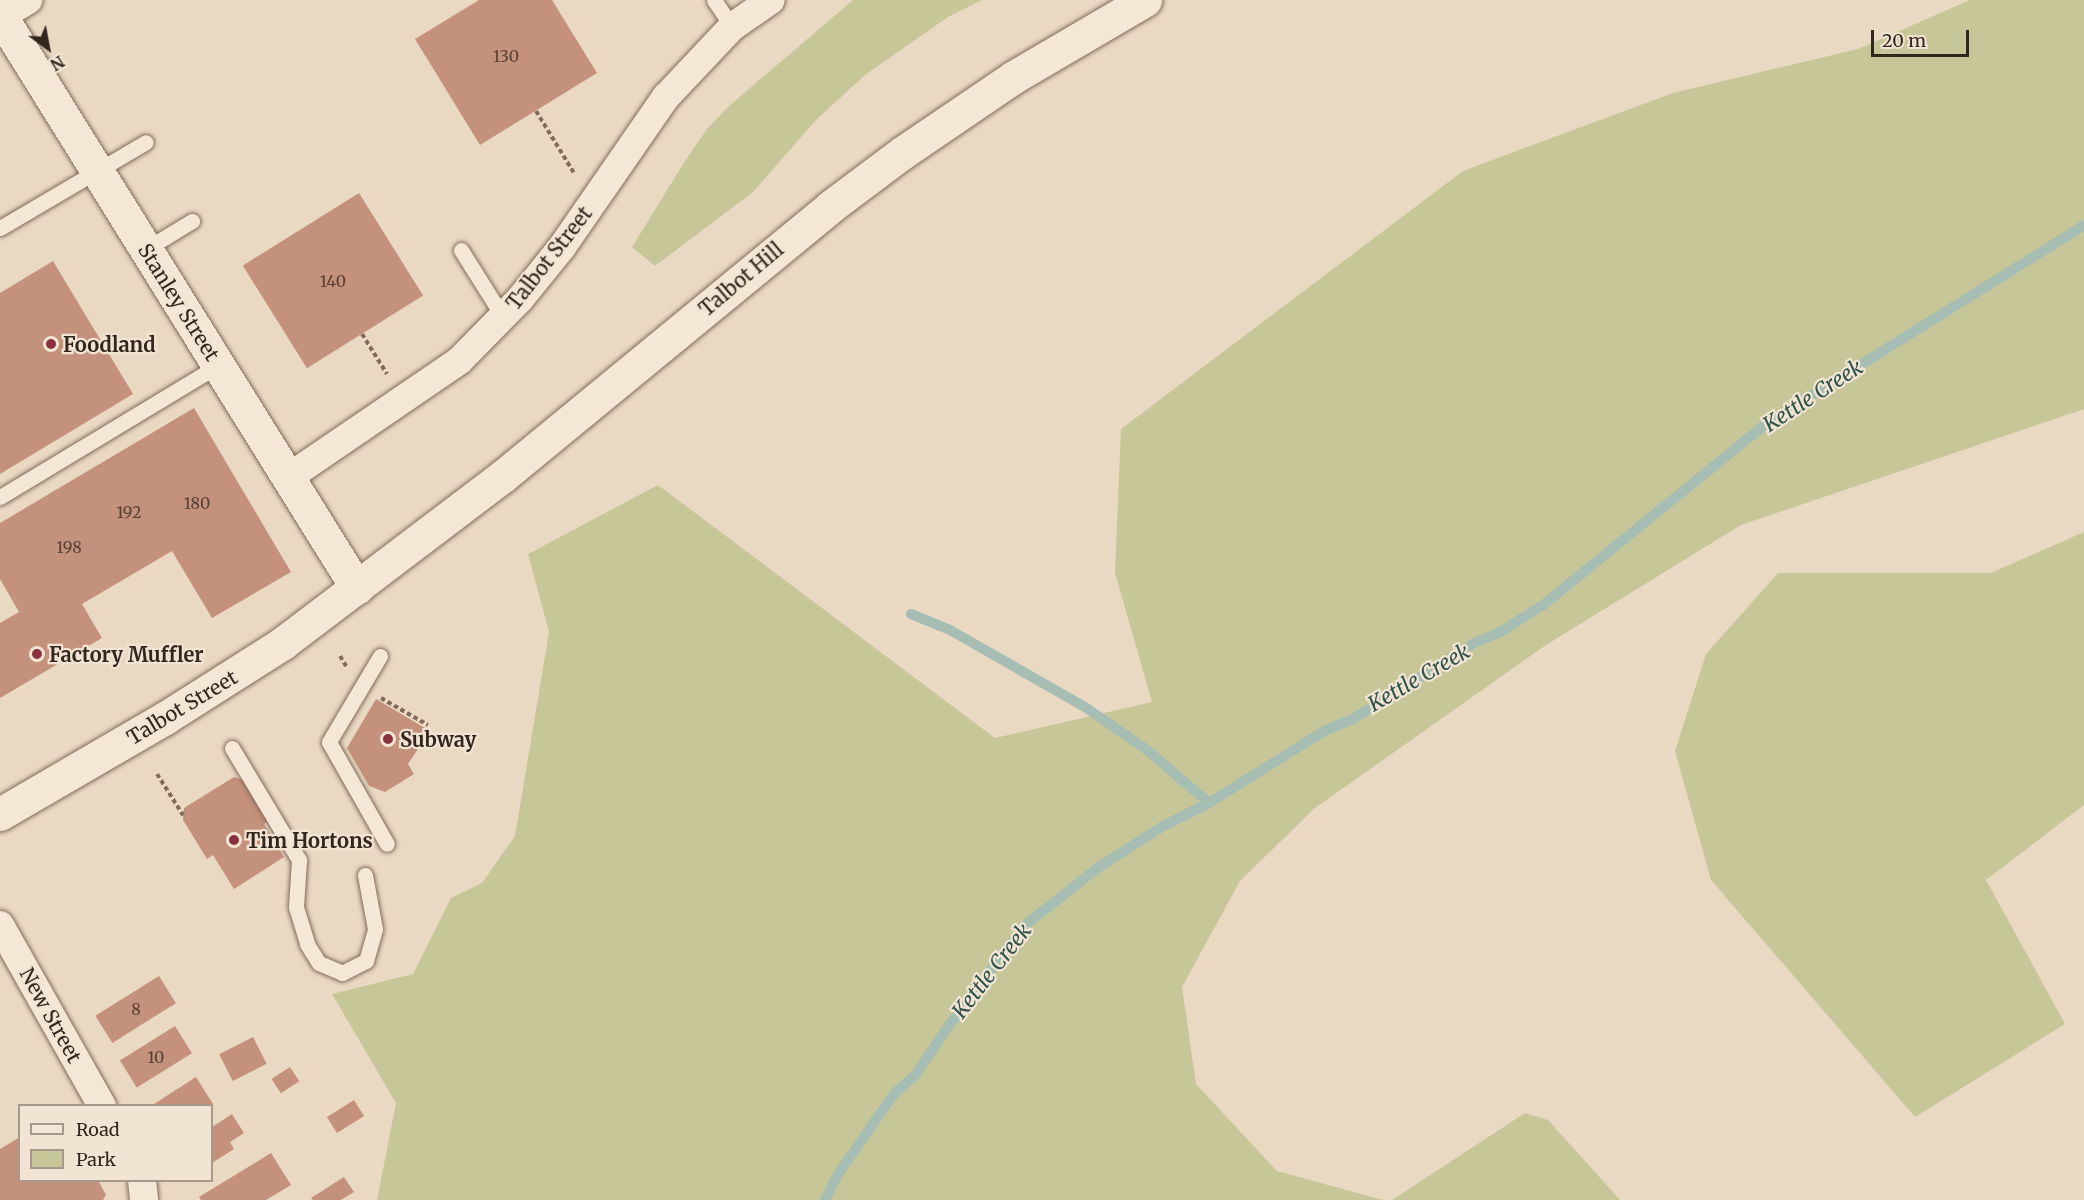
<!DOCTYPE html>
<html>
<head>
<meta charset="utf-8">
<style>
	body { margin:0 }
	#map { position:relative; width:2084px; height:1200px; overflow:hidden; background:#e9d9c3; font-family:Merriweather,serif }
	div>[style] { position:absolute }
	[style*='--x'] { left:calc(var(--x)*1px); top:calc(var(--y)*1px); width:calc(var(--w)*1px); rotate:calc(var(--a)*1deg) }
	.green>* { inset:0; background:#c6c698 }
	.stream>* { height:10px; margin:-5px; padding:0 5px; transform-origin:5px; border-radius:5px; background:#a5bdb2 }
	.building>* { inset:0; background:#c4917c; transform-origin:0 0 }
	.path>* { height:4px; margin-top:-2px; transform-origin:0; background:repeating-linear-gradient(90deg,#826b5b 0 4.5px,transparent 0 7.5px) }
	.roads { filter:drop-shadow(0 0 2px #826b5b) drop-shadow(0 0 2px #826b5b) }
	.service>* { height:15px; margin:-7.5px; padding:0 7.5px; transform-origin:7.5px; border-radius:7.5px; background:#f5e7d5 }
	.minor>* { height:28px; margin:-14px; padding:0 14px; transform-origin:14px; border-radius:14px; background:#f5e7d5 }
	.tertiary>* { height:33px; margin:-16.5px; padding:0 16.5px; transform-origin:16.5px; border-radius:16.5px; background:#f5e7d5 }
	.secondary>* { height:33px; margin:-16.5px; padding:0 16.5px; transform-origin:16.5px; border-radius:16.5px; background:#f5e7d5 }
	.dots>* { width:16px; height:16px; translate:-50% -50%; box-sizing:border-box; border:3px solid #f2e4d2; border-radius:50% }
	span { translate:-50% -50%; white-space:nowrap; text-align:center; line-height:1.15; -webkit-text-stroke:4.5px #f2e4d2; paint-order:stroke }
	.number-label { font-size:16px; color:#574136 }
	.number-label span { -webkit-text-stroke-width:0 }
	.street-label { font-size:20px; color:#33261e }
	.poi-label { font-size:20px; color:#33261e; font-weight:700 }
	.left { translate:0 -50%; text-align:left }
	.water-label { font-size:21px; color:#2f524b; font-style:italic }
	.legend { position:absolute; left:18px; top:1104px; width:195px; height:78px; box-sizing:border-box; background:#f2e4d2; border:2px solid #a6988a; margin:0; padding:8px 10px; list-style:none; font-size:18px; color:#33261e }
	.legend li { display:flex; align-items:center; gap:12px; height:30px }
	.legend b { width:30px; border:2px solid #a6988a }
	.north { position:absolute; left:18px; top:18px; width:60px; height:60px; -webkit-text-stroke:4px #f2e4d2; paint-order:stroke; rotate:148deg; font-size:16px; font-weight:700; line-height:24px; text-align:center; color:#33261e }
	.north::after { content:''; display:block; margin:auto; width:21px; height:27px; background:#33261e; clip-path:polygon(50% 0,100% 100%,50% 72%,0 100%) }
	.scale { position:absolute; left:1871px; top:30px; width:98px; height:27px; box-sizing:border-box; border:3px solid #33261e; border-top:0; padding-left:8px; font-size:18px; line-height:21px; white-space:nowrap; color:#33261e; -webkit-text-stroke:4px #f2e4d2; paint-order:stroke }
</style>
</head>
<body>
<div id="map">
	<div class="green">
		<div style="clip-path:polygon(853px 0,982px 0,948px 17px,865px 75px,816px 120px,753px 192px,655px 266px,632px 247px,685px 161px,707px 129px,729px 106px)"></div>
		<div style="clip-path:polygon(1970px 0,2084px 0,2084px 409px,1741px 525px,1546px 645px,1315px 808px,1240px 881px,1182px 987px,1196px 1084px,1277px 1171px,1383px 1200px,377px 1200px,396px 1103px,332px 994px,413px 974px,451px 898px,482px 883px,515px 836px,549px 632px,528px 554px,658px 485px,995px 738px,1152px 702px,1115px 573px,1121px 429px,1463px 171px,1673px 93px,1858px 49px)"></div>
		<div style="clip-path:polygon(2084px 532px,2084px 805px,1986px 880px,2065px 1024px,1915px 1117px,1711px 880px,1675px 751px,1706px 654px,1778px 573px,1991px 573px)"></div>
		<div style="clip-path:polygon(1525px 1113px,1548px 1120px,1620px 1200px,1392px 1200px)"></div>
	</div>
	<div class="stream">
		<div style="--x:911;--y:614;--w:42;--a:22.3"></div>
		<div style="--x:950;--y:630;--w:155;--a:29.7"></div>
		<div style="--x:1085;--y:707;--w:75;--a:34.7"></div>
		<div style="--x:1147;--y:750;--w:82;--a:40.5"></div>
		<div style="--x:825;--y:1200;--w:25;--a:-64"></div>
		<div style="--x:836;--y:1177;--w:101;--a:-55.1"></div>
		<div style="--x:894;--y:1094;--w:30;--a:-42"></div>
		<div style="--x:916;--y:1074;--w:59;--a:-56"></div>
		<div style="--x:949;--y:1025;--w:51;--a:-49.8"></div>
		<div style="--x:982;--y:986;--w:29;--a:-61"></div>
		<div style="--x:996;--y:961;--w:51;--a:-49.8"></div>
		<div style="--x:1029;--y:922;--w:89;--a:-38.2"></div>
		<div style="--x:1099;--y:867;--w:78;--a:-32.5"></div>
		<div style="--x:1165;--y:825;--w:49;--a:-26.6"></div>
		<div style="--x:1209;--y:803;--w:138;--a:-32"></div>
		<div style="--x:1326;--y:730;--w:29;--a:-22"></div>
		<div style="--x:1353;--y:719;--w:143;--a:-32.1"></div>
		<div style="--x:1474;--y:643;--w:30;--a:-23"></div>
		<div style="--x:1502;--y:631;--w:49;--a:-32.4"></div>
		<div style="--x:1543;--y:605;--w:287;--a:-39.1"></div>
		<div style="--x:1766;--y:424;--w:375;--a:-32"></div>
	</div>
	<div class="building">
		<div style="clip-path:polygon(479px 0,552px 0,597px 73px,480px 145px,415px 39px)"></div>
		<div style="left:359px;top:193px;width:121px;height:137px;rotate:58deg"></div>
		<div style="clip-path:polygon(53px 261px,133px 394px,0 474px,0 293px)"></div>
		<div style="clip-path:polygon(194px 408px,291px 572px,212px 618px,172px 551px,82px 604px,102px 638px,0 698px,0 623px,19px 612px,0 579px,0 523px)"></div>
		<div style="clip-path:polygon(376px 699px,430px 731px,408px 764px,414px 774px,385px 792px,369px 786px,347px 748px)"></div>
		<div style="clip-path:polygon(234px 777px,246px 781px,270px 820px,264px 824px,284px 857px,234px 889px,213px 855px,207px 859px,183px 820px,184px 808px)"></div>
		<div style="left:159px;top:976px;width:32px;height:75px;rotate:58deg"></div>
		<div style="left:175px;top:1026px;width:32px;height:65px;rotate:58deg"></div>
		<div style="left:253px;top:1037px;width:30px;height:38px;rotate:63deg"></div>
		<div style="left:290px;top:1067px;width:17px;height:22px;rotate:57deg"></div>
		<div style="clip-path:polygon(196px 1077px,213px 1104px,210px 1106px,151px 1106px)"></div>
		<div style="left:354px;top:1100px;width:19px;height:32px;rotate:58deg"></div>
		<div style="clip-path:polygon(232px 1114px,244px 1133px,230px 1142px,234px 1149px,212px 1163px,212px 1127px)"></div>
		<div style="clip-path:polygon(20px 1137px,20px 1180px,98px 1180px,106px 1195px,103px 1200px,0 1200px,0 1149px)"></div>
		<div style="clip-path:polygon(271px 1153px,291px 1185px,266px 1200px,201px 1200px,199px 1197px)"></div>
		<div style="clip-path:polygon(344px 1177px,354px 1192px,341px 1200px,313px 1200px,311px 1198px)"></div>
	</div>
	<div class="path">
		<div style="--x:536;--y:111;--w:73;--a:58.5"></div>
		<div style="--x:362;--y:334;--w:47;--a:58"></div>
		<div style="--x:340;--y:656;--w:12;--a:59"></div>
		<div style="--x:381;--y:698;--w:54;--a:29.9"></div>
		<div style="--x:157;--y:774;--w:49;--a:57.6"></div>
	</div>
	<div class="roads">
		<div class="service">
			<div style="--x:714;--y:0;--w:32;--a:56"></div>
			<div style="--x:0;--y:228;--w:169;--a:-30.5"></div>
			<div style="--x:146;--y:249;--w:54;--a:-31.3"></div>
			<div style="--x:461;--y:250;--w:79;--a:57.9"></div>
			<div style="--x:0;--y:497;--w:256;--a:-31.1"></div>
			<div style="--x:380;--y:656;--w:100;--a:120.7"></div>
			<div style="--x:329;--y:742;--w:117;--a:60.4"></div>
			<div style="--x:232;--y:748;--w:131;--a:59.1"></div>
			<div style="--x:299;--y:860;--w:47;--a:93.7"></div>
			<div style="--x:296;--y:907;--w:39;--a:73"></div>
			<div style="--x:307;--y:944;--w:22;--a:58"></div>
			<div style="--x:319;--y:963;--w:25;--a:23"></div>
			<div style="--x:342;--y:973;--w:27;--a:-27"></div>
			<div style="--x:366;--y:961;--w:33;--a:-74"></div>
			<div style="--x:375;--y:929;--w:55;--a:-100.5"></div>
		</div>
		<div class="minor">
			<div style="--x:0;--y:17;--w:33;--a:-31"></div>
			<div style="--x:289;--y:477;--w:206;--a:-34.3"></div>
			<div style="--x:459;--y:361;--w:87;--a:-45.5"></div>
			<div style="--x:520;--y:299;--w:67;--a:-51.1"></div>
			<div style="--x:562;--y:247;--w:183;--a:-55.3"></div>
			<div style="--x:666;--y:97;--w:96;--a:-46.7"></div>
			<div style="--x:732;--y:27;--w:47;--a:-34.7"></div>
			<div style="--x:0;--y:925;--w:208;--a:60.6"></div>
			<div style="--x:142;--y:1180;--w:20;--a:84"></div>
		</div>
		<div class="tertiary">
			<div style="--x:0;--y:15;--w:675;--a:58.08"></div>
		</div>
		<div class="secondary">
			<div style="--x:0;--y:814;--w:191;--a:-30.2"></div>
			<div style="--x:165;--y:718;--w:140;--a:-32.4"></div>
			<div style="--x:283;--y:643;--w:276;--a:-37.2"></div>
			<div style="--x:503;--y:476;--w:423;--a:-39.4"></div>
			<div style="--x:830;--y:207;--w:90;--a:-36.9"></div>
			<div style="--x:902;--y:153;--w:135;--a:-34.2"></div>
			<div style="--x:1014;--y:77;--w:152;--a:-30.4"></div>
		</div>
	</div>
	<div class="dots">
		<div style="left:51px;top:344px;background:#8b313d"></div>
		<div style="left:37px;top:654px;background:#8b313d"></div>
		<div style="left:388px;top:739px;background:#8b313d"></div>
		<div style="left:234px;top:840px;background:#8b313d"></div>
	</div>
	<div class="number-label">
		<span style="left:506px;top:56px">130</span>
		<span style="left:333px;top:281px">140</span>
		<span style="left:197px;top:503px">180</span>
		<span style="left:129px;top:512px">192</span>
		<span style="left:69px;top:547px">198</span>
		<span style="left:136px;top:1009px">8</span>
		<span style="left:156px;top:1057px">10</span>
	</div>
	<div class="street-label">
		<span style="left:549px;top:258px;rotate:-52deg">Talbot Street</span>
		<span style="left:741px;top:279px;rotate:-40deg">Talbot Hill</span>
		<span style="left:179px;top:302px;rotate:58deg">Stanley Street</span>
		<span style="left:182px;top:707px;rotate:-31deg">Talbot Street</span>
		<span style="left:51px;top:1015px;rotate:61deg">New Street</span>
	</div>
	<div class="poi-label">
		<span class="left" style="left:63px;top:344px">Foodland</span>
		<span class="left" style="left:49px;top:654px">Factory Muffler</span>
		<span class="left" style="left:400px;top:739px">Subway</span>
		<span class="left" style="left:246px;top:840px">Tim Hortons</span>
	</div>
	<div class="water-label">
		<span style="left:1813px;top:396px;rotate:-33deg">Kettle Creek</span>
		<span style="left:1419px;top:678px;rotate:-30deg">Kettle Creek</span>
		<span style="left:992px;top:971px;rotate:-52deg">Kettle Creek</span>
	</div>
	<ul class="legend">
	<li><b style="height:8px;background:#f5e7d5"></b>Road</li>
	<li><b style="height:16px;background:#c6c698"></b>Park</li>
	</ul>
	<div class="north">N</div>
	<div class="scale">20 m</div>
</div>
</body>
</html>
